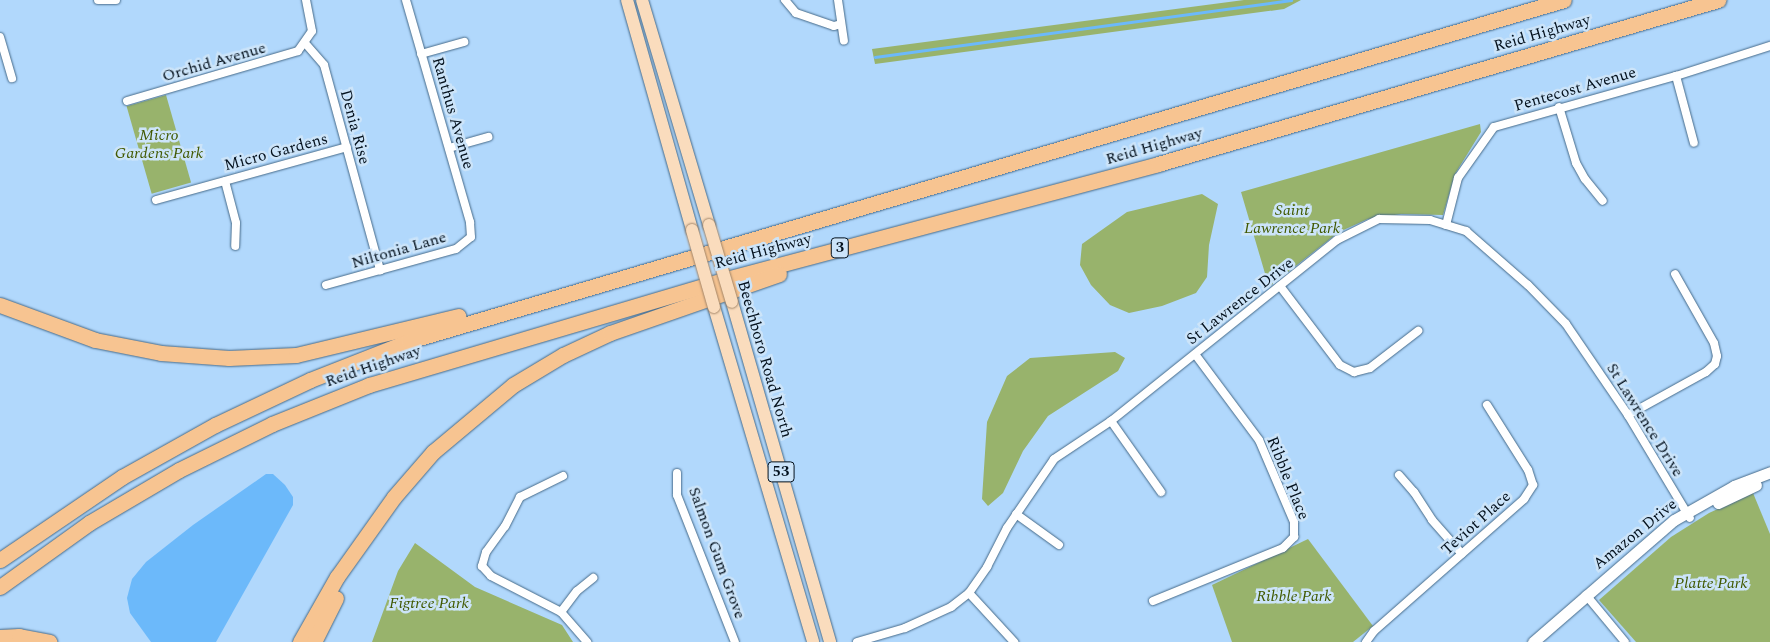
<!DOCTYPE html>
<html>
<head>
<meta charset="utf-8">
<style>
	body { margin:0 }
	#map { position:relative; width:1770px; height:642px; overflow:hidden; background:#b1d8fc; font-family:Spectral,serif }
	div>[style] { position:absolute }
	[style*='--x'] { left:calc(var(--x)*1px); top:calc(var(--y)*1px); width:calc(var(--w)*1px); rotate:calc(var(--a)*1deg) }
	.green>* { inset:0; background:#98b36c; transform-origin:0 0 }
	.water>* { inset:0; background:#6cb9fa }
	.stream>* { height:2.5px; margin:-1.25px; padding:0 1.25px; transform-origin:1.25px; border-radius:1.25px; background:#6cb9fa }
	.roads { filter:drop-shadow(0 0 1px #466a89) drop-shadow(0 0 1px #466a89) }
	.street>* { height:8px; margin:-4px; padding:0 4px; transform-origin:4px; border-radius:4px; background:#fff }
	.secondary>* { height:11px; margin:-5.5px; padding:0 5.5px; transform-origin:5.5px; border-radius:5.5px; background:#fff }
	.primary>* { height:12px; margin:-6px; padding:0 6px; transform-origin:6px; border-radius:6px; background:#fadcbd }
	.highway>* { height:15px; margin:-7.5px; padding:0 7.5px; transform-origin:7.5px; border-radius:7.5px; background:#f7c491 }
	.bridges { filter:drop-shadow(0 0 1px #a28568) drop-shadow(0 0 1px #a28568) }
	.primary-bridge>* { height:12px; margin:-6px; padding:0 6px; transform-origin:6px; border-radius:6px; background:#fadcbd }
	span { translate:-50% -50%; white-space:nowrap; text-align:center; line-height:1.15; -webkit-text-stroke:5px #cce4f9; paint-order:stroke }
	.shield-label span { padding:1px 4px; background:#cce4f9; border:1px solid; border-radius:4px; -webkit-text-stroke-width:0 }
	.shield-label { font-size:15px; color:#03101c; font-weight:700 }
	.street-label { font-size:16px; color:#03101c }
	.park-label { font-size:16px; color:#415900; font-style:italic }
</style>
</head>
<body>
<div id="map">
	<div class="green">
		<div style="clip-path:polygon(1244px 0,1301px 0,1284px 9px,875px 64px,872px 49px)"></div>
		<div style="left:166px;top:95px;width:91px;height:41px;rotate:74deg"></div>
		<div style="clip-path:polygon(1480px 124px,1481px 132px,1455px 174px,1443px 215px,1401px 214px,1368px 219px,1339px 232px,1269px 287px,1241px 192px)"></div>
		<div style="clip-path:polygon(1202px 194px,1218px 204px,1209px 245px,1207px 277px,1196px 293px,1162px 306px,1129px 313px,1110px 305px,1091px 285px,1080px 265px,1082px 244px,1127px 212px)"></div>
		<div style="clip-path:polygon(1115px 352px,1125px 358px,1118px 371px,1048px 416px,1023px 451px,1003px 493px,988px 506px,982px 499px,987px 422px,1007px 376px,1030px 358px)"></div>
		<div style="clip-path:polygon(1753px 493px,1770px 534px,1770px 642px,1636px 642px,1599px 600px,1671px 537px,1709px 513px)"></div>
		<div style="clip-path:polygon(1308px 539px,1373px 626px,1353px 642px,1232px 642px,1212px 585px)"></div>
		<div style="clip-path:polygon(415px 543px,475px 587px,562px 625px,573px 642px,372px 642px,398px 571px)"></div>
	</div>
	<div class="water">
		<div style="clip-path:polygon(266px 474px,273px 474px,285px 485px,293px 497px,293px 505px,216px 642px,151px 642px,130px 613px,127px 598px,132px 579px,146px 562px,193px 525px)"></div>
	</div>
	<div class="stream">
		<div style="--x:875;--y:57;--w:420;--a:-7.8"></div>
	</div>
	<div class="roads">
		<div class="street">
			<div style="--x:98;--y:0;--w:18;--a:0"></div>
			<div style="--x:785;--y:0;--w:17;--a:50"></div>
			<div style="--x:796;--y:13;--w:40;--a:18.9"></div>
			<div style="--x:834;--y:26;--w:7;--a:-16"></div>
			<div style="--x:838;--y:0;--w:41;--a:81.7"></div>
			<div style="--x:0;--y:37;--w:43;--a:73.7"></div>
			<div style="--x:305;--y:43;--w:29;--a:49"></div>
			<div style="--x:324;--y:65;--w:213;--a:74.7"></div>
			<div style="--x:421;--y:54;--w:45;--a:-15.6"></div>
			<div style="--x:1676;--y:76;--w:69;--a:75"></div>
			<div style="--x:127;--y:101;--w:178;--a:-16.3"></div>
			<div style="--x:298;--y:51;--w:24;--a:-55"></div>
			<div style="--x:312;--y:31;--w:32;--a:-101"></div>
			<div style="--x:1559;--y:107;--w:59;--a:73.1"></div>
			<div style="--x:1576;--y:163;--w:18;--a:61"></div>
			<div style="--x:1585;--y:179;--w:28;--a:51"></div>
			<div style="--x:449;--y:148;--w:41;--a:-15.8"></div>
			<div style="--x:225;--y:181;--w:43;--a:75.3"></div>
			<div style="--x:236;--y:223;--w:23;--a:92"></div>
			<div style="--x:156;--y:200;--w:198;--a:-15.5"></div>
			<div style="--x:1446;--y:225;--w:49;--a:-75.7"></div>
			<div style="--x:1458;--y:178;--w:62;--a:-54.8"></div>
			<div style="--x:1494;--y:127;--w:189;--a:-15.7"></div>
			<div style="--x:1676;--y:76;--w:99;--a:-17.7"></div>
			<div style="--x:326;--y:285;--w:135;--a:-15.5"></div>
			<div style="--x:456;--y:249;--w:19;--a:-39"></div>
			<div style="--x:471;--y:237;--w:15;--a:-94"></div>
			<div style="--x:470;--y:222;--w:231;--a:-106.1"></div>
			<div style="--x:1280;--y:286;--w:99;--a:52.8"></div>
			<div style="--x:1340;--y:365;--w:16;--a:27"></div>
			<div style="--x:1354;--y:372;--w:16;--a:-14"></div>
			<div style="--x:1370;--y:368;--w:61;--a:-37.6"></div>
			<div style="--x:1628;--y:415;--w:89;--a:-28.9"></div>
			<div style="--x:1706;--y:372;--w:12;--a:-42"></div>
			<div style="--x:1715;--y:364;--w:8;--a:-76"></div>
			<div style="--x:1717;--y:356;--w:13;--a:-103"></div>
			<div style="--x:1714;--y:343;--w:79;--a:-119.5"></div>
			<div style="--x:1111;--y:421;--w:87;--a:54.8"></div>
			<div style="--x:677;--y:473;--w:22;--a:90"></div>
			<div style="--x:677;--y:495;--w:158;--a:68.5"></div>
			<div style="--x:1399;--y:475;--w:23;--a:49"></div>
			<div style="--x:1414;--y:492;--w:33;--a:57"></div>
			<div style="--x:1432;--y:520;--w:45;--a:48.6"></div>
			<div style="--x:563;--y:476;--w:48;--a:154"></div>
			<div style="--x:520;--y:497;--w:33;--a:117"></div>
			<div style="--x:505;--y:526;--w:32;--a:126"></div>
			<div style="--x:486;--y:552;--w:15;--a:106"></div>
			<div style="--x:482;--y:566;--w:13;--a:48"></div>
			<div style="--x:491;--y:576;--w:79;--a:27.2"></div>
			<div style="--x:561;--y:612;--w:40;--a:49"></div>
			<div style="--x:1016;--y:514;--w:53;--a:35.8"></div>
			<div style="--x:969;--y:593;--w:67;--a:47.4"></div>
			<div style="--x:1586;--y:595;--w:61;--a:50.3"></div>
			<div style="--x:1153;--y:601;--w:140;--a:-22.2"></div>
			<div style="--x:1283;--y:548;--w:16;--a:-45"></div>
			<div style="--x:1294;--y:537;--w:15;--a:-90"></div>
			<div style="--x:1294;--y:522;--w:89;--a:-113.1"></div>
			<div style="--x:1259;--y:440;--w:107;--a:-126.7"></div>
			<div style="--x:561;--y:612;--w:26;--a:-53"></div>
			<div style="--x:577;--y:591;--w:21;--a:-39"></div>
			<div style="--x:857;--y:642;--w:50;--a:-16.3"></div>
			<div style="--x:905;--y:628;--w:51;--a:-24.5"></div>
			<div style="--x:951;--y:607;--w:23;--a:-38"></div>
			<div style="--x:969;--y:593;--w:32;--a:-55"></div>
			<div style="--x:987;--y:567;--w:44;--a:-62.9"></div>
			<div style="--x:1007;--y:528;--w:83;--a:-55.7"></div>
			<div style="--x:1054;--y:459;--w:69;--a:-33.7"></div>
			<div style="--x:1111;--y:421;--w:290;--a:-38.7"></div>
			<div style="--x:1337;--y:240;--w:47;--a:-26.6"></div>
			<div style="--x:1379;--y:219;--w:51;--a:1.1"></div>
			<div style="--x:1430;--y:220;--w:38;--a:17"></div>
			<div style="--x:1466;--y:231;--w:82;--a:41.1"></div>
			<div style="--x:1528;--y:285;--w:54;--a:45.7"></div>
			<div style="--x:1566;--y:324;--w:110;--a:55.7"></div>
			<div style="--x:1628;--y:415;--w:120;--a:59"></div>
			<div style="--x:1366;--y:642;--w:14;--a:-54"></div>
			<div style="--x:1374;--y:631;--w:200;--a:-41.3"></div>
			<div style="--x:1524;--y:499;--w:17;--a:-57"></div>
			<div style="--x:1533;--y:485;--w:16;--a:-108"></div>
			<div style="--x:1528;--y:470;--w:77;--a:-122.2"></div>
		</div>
		<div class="secondary">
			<div style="--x:1718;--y:503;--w:42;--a:-25.3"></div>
			<div style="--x:1533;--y:642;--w:186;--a:-40.9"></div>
			<div style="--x:1674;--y:520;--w:69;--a:-29.5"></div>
			<div style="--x:1734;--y:486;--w:39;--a:-21"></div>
		</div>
		<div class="primary">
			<div style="--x:627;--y:0;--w:239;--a:74.2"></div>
			<div style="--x:642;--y:0;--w:235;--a:73.4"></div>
			<div style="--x:732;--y:302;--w:354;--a:73.9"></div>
			<div style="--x:714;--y:307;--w:349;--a:73.5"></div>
		</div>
		<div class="highway">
			<div style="--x:0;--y:305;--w:101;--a:20.2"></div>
			<div style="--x:95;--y:340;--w:67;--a:11.1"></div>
			<div style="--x:161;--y:353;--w:68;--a:4.2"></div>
			<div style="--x:229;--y:358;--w:67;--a:-2.6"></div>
			<div style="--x:296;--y:355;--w:167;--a:-13.5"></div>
			<div style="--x:0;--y:560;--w:148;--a:-34.2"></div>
			<div style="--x:122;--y:477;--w:107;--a:-29.2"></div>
			<div style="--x:215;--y:425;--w:105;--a:-25.3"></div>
			<div style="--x:310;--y:380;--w:106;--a:-21.5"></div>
			<div style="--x:409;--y:341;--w:1204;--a:-16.45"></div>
			<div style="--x:0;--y:587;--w:110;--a:-35.7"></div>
			<div style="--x:89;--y:523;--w:104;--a:-30.5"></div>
			<div style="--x:179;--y:470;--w:104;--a:-26.3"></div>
			<div style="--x:272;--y:424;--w:105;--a:-21.9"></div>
			<div style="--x:369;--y:385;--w:372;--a:-16.5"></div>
			<div style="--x:726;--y:279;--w:447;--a:-14.9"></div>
			<div style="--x:1158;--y:164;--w:584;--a:-16.32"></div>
			<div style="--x:0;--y:637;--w:19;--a:-3"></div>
			<div style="--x:19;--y:636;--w:31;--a:11"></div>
			<div style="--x:300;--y:642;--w:75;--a:-60.4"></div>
			<div style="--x:337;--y:577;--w:98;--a:-54.5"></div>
			<div style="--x:394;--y:497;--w:60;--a:-49.1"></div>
			<div style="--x:433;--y:452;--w:104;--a:-39.9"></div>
			<div style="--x:513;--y:385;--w:58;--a:-31"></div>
			<div style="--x:563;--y:355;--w:52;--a:-25.1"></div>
			<div style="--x:610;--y:333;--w:179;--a:-19.2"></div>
			<div style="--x:314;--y:642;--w:49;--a:-63.4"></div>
		</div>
	</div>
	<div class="bridges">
		<div class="primary-bridge">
			<div style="--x:709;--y:225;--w:80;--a:73.4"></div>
			<div style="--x:692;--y:230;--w:80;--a:74.1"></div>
		</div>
	</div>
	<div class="shield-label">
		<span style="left:840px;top:248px">3</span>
		<span style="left:781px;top:472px">53</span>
	</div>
	<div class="street-label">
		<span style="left:1542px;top:33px;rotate:-16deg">Reid Highway</span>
		<span style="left:214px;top:62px;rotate:-16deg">Orchid Avenue</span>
		<span style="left:1575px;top:89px;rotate:-16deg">Pentecost Avenue</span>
		<span style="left:453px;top:113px;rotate:74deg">Ranthus Avenue</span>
		<span style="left:355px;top:127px;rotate:75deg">Denia Rise</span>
		<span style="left:1154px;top:146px;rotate:-16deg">Reid Highway</span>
		<span style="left:276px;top:152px;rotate:-15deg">Micro Gardens</span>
		<span style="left:399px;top:250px;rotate:-16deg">Niltonia Lane</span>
		<span style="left:763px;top:251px;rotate:-15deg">Reid Highway</span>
		<span style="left:1240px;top:301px;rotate:-38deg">St Lawrence Drive</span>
		<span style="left:765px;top:359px;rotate:74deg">Beechboro Road North</span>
		<span style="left:373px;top:366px;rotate:-19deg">Reid Highway</span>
		<span style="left:1645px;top:420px;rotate:58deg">St Lawrence Drive</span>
		<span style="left:1288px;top:478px;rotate:68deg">Ribble Place</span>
		<span style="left:1476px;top:523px;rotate:-42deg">Teviot Place</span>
		<span style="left:1635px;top:534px;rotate:-39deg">Amazon Drive</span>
		<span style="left:717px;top:553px;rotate:70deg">Salmon Gum Grove</span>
	</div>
	<div class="park-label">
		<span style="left:159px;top:144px">Micro<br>Gardens Park</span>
		<span style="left:1292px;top:219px">Saint<br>Lawrence Park</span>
		<span style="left:1711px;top:583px">Platte Park</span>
		<span style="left:1294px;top:596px">Ribble Park</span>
		<span style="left:429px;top:603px">Figtree Park</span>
	</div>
</div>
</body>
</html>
